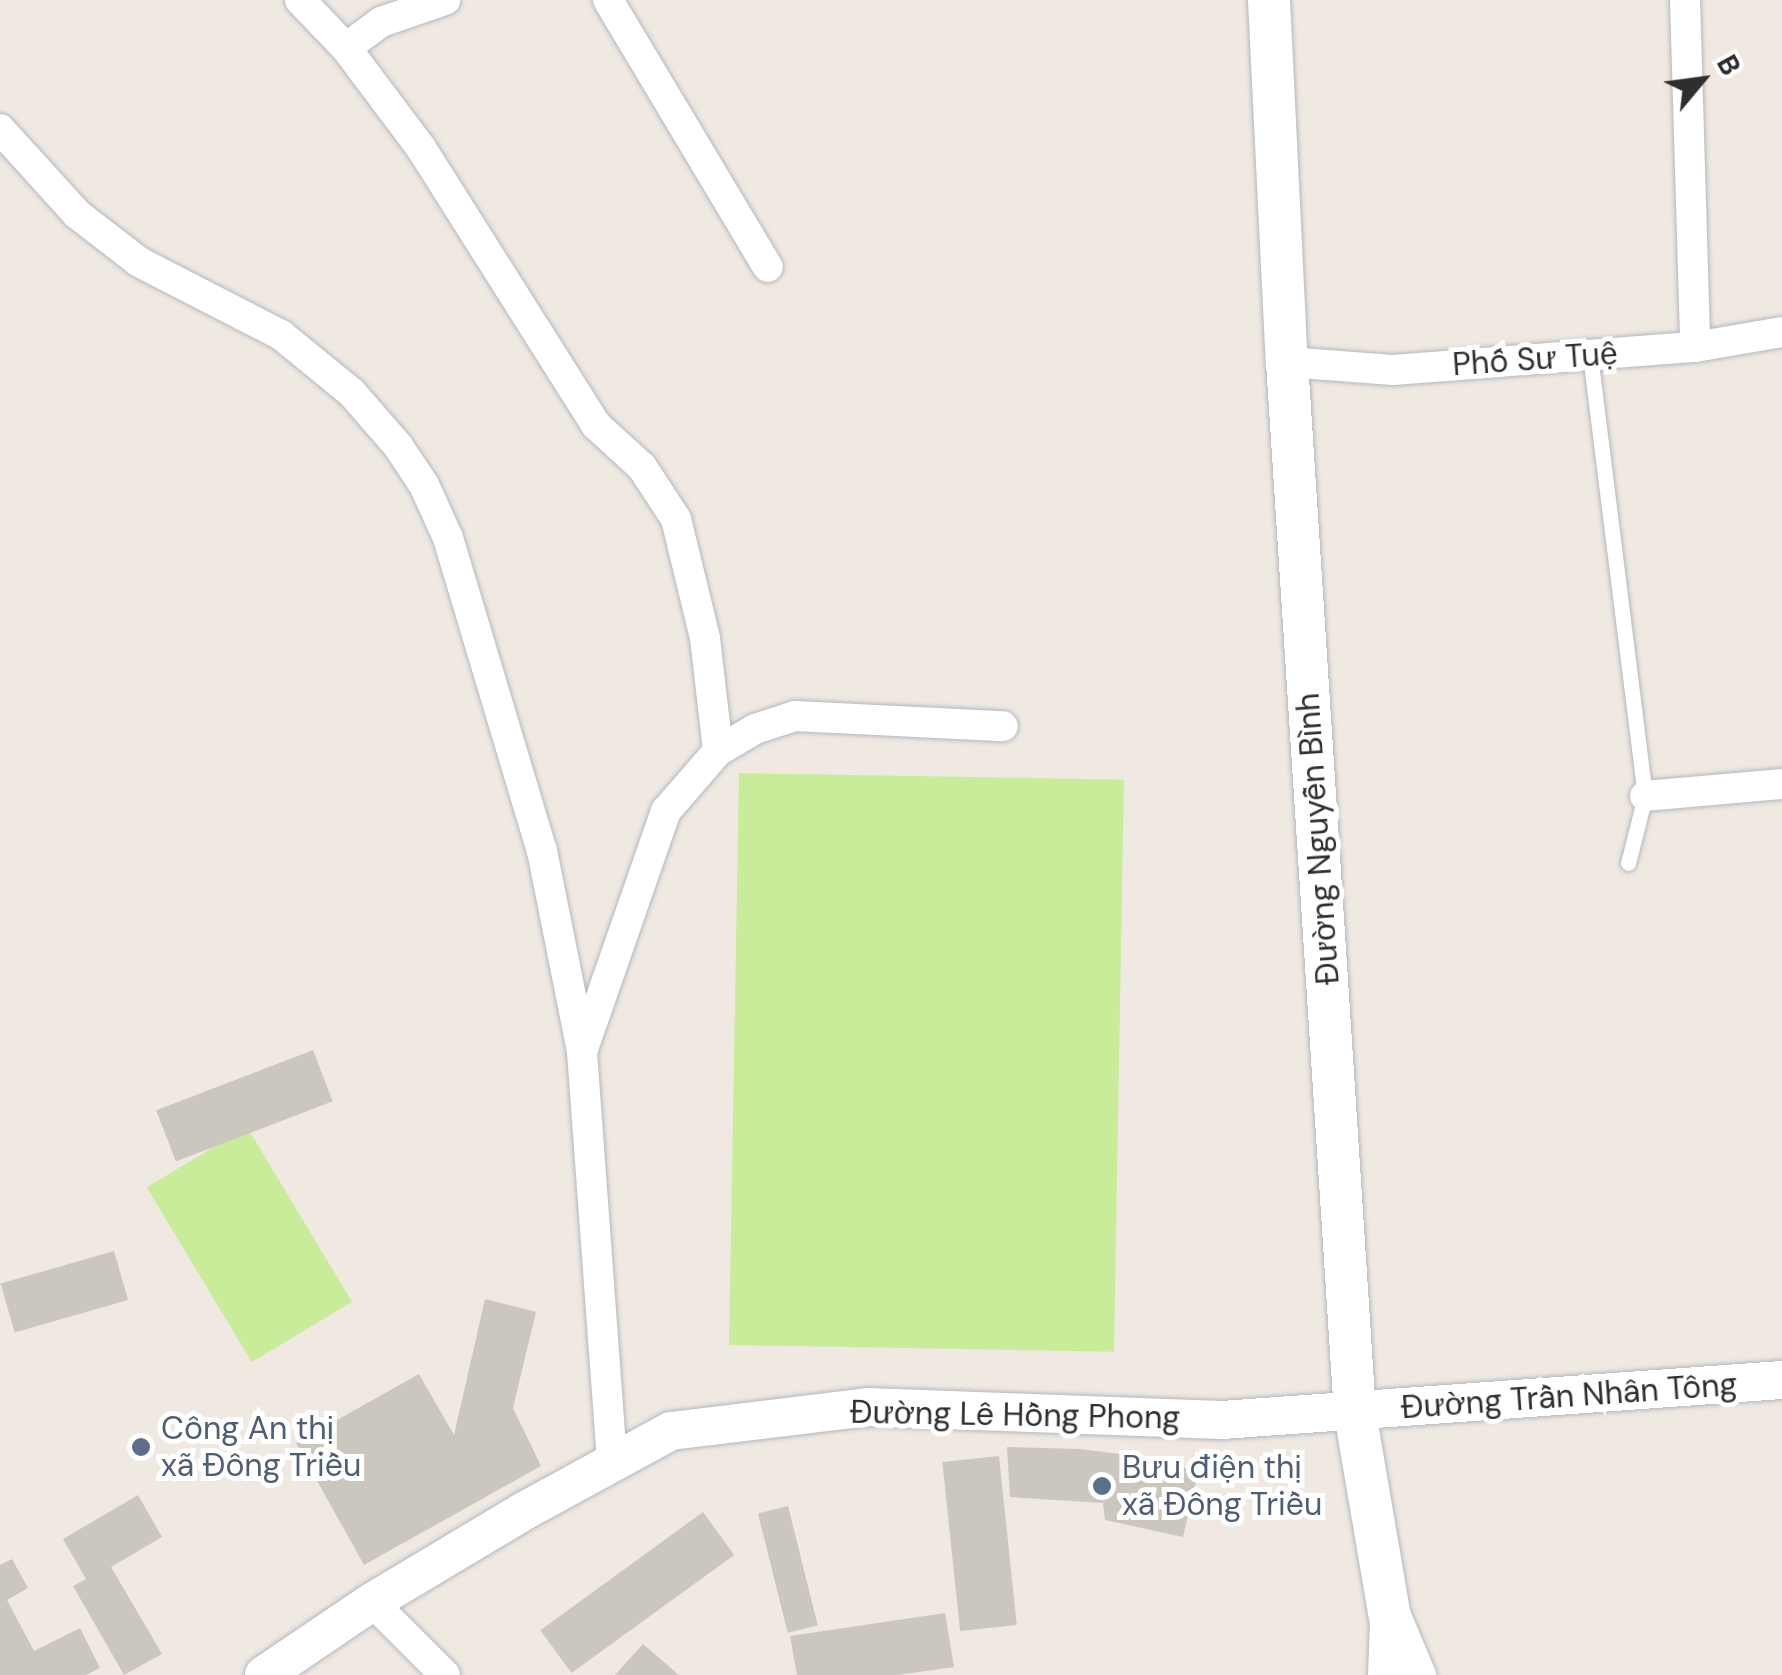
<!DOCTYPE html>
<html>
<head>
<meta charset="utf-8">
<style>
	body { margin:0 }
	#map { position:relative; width:1782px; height:1675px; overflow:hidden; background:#efe9e1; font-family:"DM Sans",sans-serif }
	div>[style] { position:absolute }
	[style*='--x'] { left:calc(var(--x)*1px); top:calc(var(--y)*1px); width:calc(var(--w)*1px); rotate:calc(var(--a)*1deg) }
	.pitch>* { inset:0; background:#c9ec9a; transform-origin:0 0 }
	.building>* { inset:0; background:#cbc7bf; transform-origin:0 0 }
	.roads { filter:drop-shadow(0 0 2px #b4b7c1) drop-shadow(0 0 2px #b4b7c1) }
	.service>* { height:15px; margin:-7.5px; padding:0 7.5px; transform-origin:7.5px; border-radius:7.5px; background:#fff }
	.minor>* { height:30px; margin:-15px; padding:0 15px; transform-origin:15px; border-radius:15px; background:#fff }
	.tertiary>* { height:38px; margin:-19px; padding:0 19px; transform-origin:19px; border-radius:19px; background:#fff }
	.secondary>* { height:42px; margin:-21px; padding:0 21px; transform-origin:21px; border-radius:21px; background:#fff }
	.dots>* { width:28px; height:28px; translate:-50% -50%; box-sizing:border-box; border:5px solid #fff; border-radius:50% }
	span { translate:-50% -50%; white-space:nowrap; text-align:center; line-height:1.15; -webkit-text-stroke:10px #fff; paint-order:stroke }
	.street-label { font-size:32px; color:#2e2e2e }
	.service-label { font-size:32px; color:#4e5e75 }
	.left { translate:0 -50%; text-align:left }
	.north { position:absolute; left:1652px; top:30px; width:100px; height:100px; -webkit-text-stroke:8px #fff; paint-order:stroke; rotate:61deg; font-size:28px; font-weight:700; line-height:40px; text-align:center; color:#2e2e2e }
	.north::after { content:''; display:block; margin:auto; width:35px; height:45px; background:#2e2e2e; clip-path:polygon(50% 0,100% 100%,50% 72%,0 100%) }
</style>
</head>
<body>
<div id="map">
	<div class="pitch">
		<div style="left:739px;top:773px;width:385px;height:572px;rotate:1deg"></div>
		<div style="left:247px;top:1127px;width:204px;height:117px;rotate:59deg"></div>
	</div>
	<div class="building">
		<div style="left:313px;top:1050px;width:55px;height:168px;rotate:69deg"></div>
		<div style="left:114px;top:1251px;width:51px;height:118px;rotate:74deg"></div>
		<div style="clip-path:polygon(485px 1299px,536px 1312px,513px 1408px,541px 1466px,364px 1565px,296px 1443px,419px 1374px,454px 1435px)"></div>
		<div style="clip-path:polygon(1007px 1447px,1080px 1449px,1168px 1460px,1198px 1474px,1183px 1537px,1105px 1520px,1103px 1503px,1010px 1497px)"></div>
		<div style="left:999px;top:1456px;width:170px;height:57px;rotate:84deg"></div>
		<div style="clip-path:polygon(138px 1495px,162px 1537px,111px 1567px,162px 1654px,124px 1675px,73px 1586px,86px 1579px,63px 1539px)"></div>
		<div style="left:788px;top:1506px;width:123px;height:31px;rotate:76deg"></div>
		<div style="left:703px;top:1512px;width:53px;height:201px;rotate:54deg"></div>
		<div style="clip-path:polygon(12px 1559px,28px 1588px,7px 1600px,34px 1651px,80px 1628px,100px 1668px,86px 1675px,0 1675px,0 1565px)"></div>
		<div style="clip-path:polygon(945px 1613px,954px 1667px,898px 1675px,797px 1675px,790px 1636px)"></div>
		<div style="clip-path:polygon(643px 1644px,679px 1675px,615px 1675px)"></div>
	</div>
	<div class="roads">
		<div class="service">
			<div style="--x:1590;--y:355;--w:444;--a:82.9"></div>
			<div style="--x:1645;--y:796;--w:69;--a:104.2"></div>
		</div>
		<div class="minor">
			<div style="--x:300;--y:0;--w:66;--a:46.2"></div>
			<div style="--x:346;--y:48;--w:125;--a:53.1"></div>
			<div style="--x:421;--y:148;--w:328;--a:57.7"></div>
			<div style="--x:596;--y:425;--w:62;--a:42.4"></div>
			<div style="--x:642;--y:467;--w:62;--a:56.8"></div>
			<div style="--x:676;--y:519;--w:122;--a:76.3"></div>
			<div style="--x:705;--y:638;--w:114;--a:83.4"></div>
			<div style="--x:608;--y:0;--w:311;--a:59.1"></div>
			<div style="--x:1685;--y:0;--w:347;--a:88.3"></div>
			<div style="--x:346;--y:48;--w:44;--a:-36.6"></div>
			<div style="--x:381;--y:22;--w:68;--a:-19"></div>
			<div style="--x:0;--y:129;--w:115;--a:47.8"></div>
			<div style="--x:77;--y:214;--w:78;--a:37.7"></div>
			<div style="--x:139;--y:262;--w:160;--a:27.2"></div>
			<div style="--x:281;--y:335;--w:92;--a:39.2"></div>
			<div style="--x:352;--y:393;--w:70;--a:49"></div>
			<div style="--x:398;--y:446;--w:47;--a:56.3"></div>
			<div style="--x:424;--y:485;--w:58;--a:65.6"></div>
			<div style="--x:448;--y:538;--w:327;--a:73.3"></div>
			<div style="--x:542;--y:851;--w:205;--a:78.7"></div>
			<div style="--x:582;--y:1052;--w:412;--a:85.8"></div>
			<div style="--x:1287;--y:362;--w:106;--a:4.3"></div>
			<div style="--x:1393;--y:370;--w:303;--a:-4.4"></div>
			<div style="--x:1695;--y:347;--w:88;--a:-9.8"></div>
			<div style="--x:1645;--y:796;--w:138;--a:-5"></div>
			<div style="--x:583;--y:1049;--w:252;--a:-70.8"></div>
			<div style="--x:666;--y:811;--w:79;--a:-49.1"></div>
			<div style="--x:718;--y:751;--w:43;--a:-30.7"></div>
			<div style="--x:755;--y:729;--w:42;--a:-18"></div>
			<div style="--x:795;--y:716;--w:208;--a:2.8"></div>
			<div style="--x:372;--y:1602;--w:103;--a:45"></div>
			<div style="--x:1395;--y:1613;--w:67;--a:67.2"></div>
		</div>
		<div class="tertiary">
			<div style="--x:264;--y:1675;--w:130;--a:-34.1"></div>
			<div style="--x:372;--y:1602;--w:177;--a:-30.9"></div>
			<div style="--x:524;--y:1511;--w:167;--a:-28.6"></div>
			<div style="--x:671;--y:1431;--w:198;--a:-6.9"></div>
			<div style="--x:868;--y:1407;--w:354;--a:2.1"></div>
			<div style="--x:1222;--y:1420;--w:561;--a:-4.09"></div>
		</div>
		<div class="secondary">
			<div style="--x:1269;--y:0;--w:362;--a:87.2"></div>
			<div style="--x:1287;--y:362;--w:1053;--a:86.3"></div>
			<div style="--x:1355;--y:1413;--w:213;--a:80.3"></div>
			<div style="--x:1391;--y:1623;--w:52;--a:92.2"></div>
		</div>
	</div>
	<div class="dots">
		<div style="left:141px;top:1447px;background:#5c6f8a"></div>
		<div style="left:1102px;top:1486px;background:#5c6f8a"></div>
	</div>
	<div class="street-label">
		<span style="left:1535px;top:359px;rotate:-4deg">Phố Sư Tuệ</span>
		<span style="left:1318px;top:839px;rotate:-94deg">Đường Nguyễn Bình</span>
		<span style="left:1569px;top:1396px;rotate:-4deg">Đường Trần Nhân Tông</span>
		<span style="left:1015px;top:1415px;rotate:1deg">Đường Lê Hồng Phong</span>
	</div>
	<div class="service-label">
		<span class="left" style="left:161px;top:1447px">Công An thị<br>xã Đông Triều</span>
		<span class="left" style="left:1122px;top:1486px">Bưu điện thị<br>xã Đông Triều</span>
	</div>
	<div class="north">B</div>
</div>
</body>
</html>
